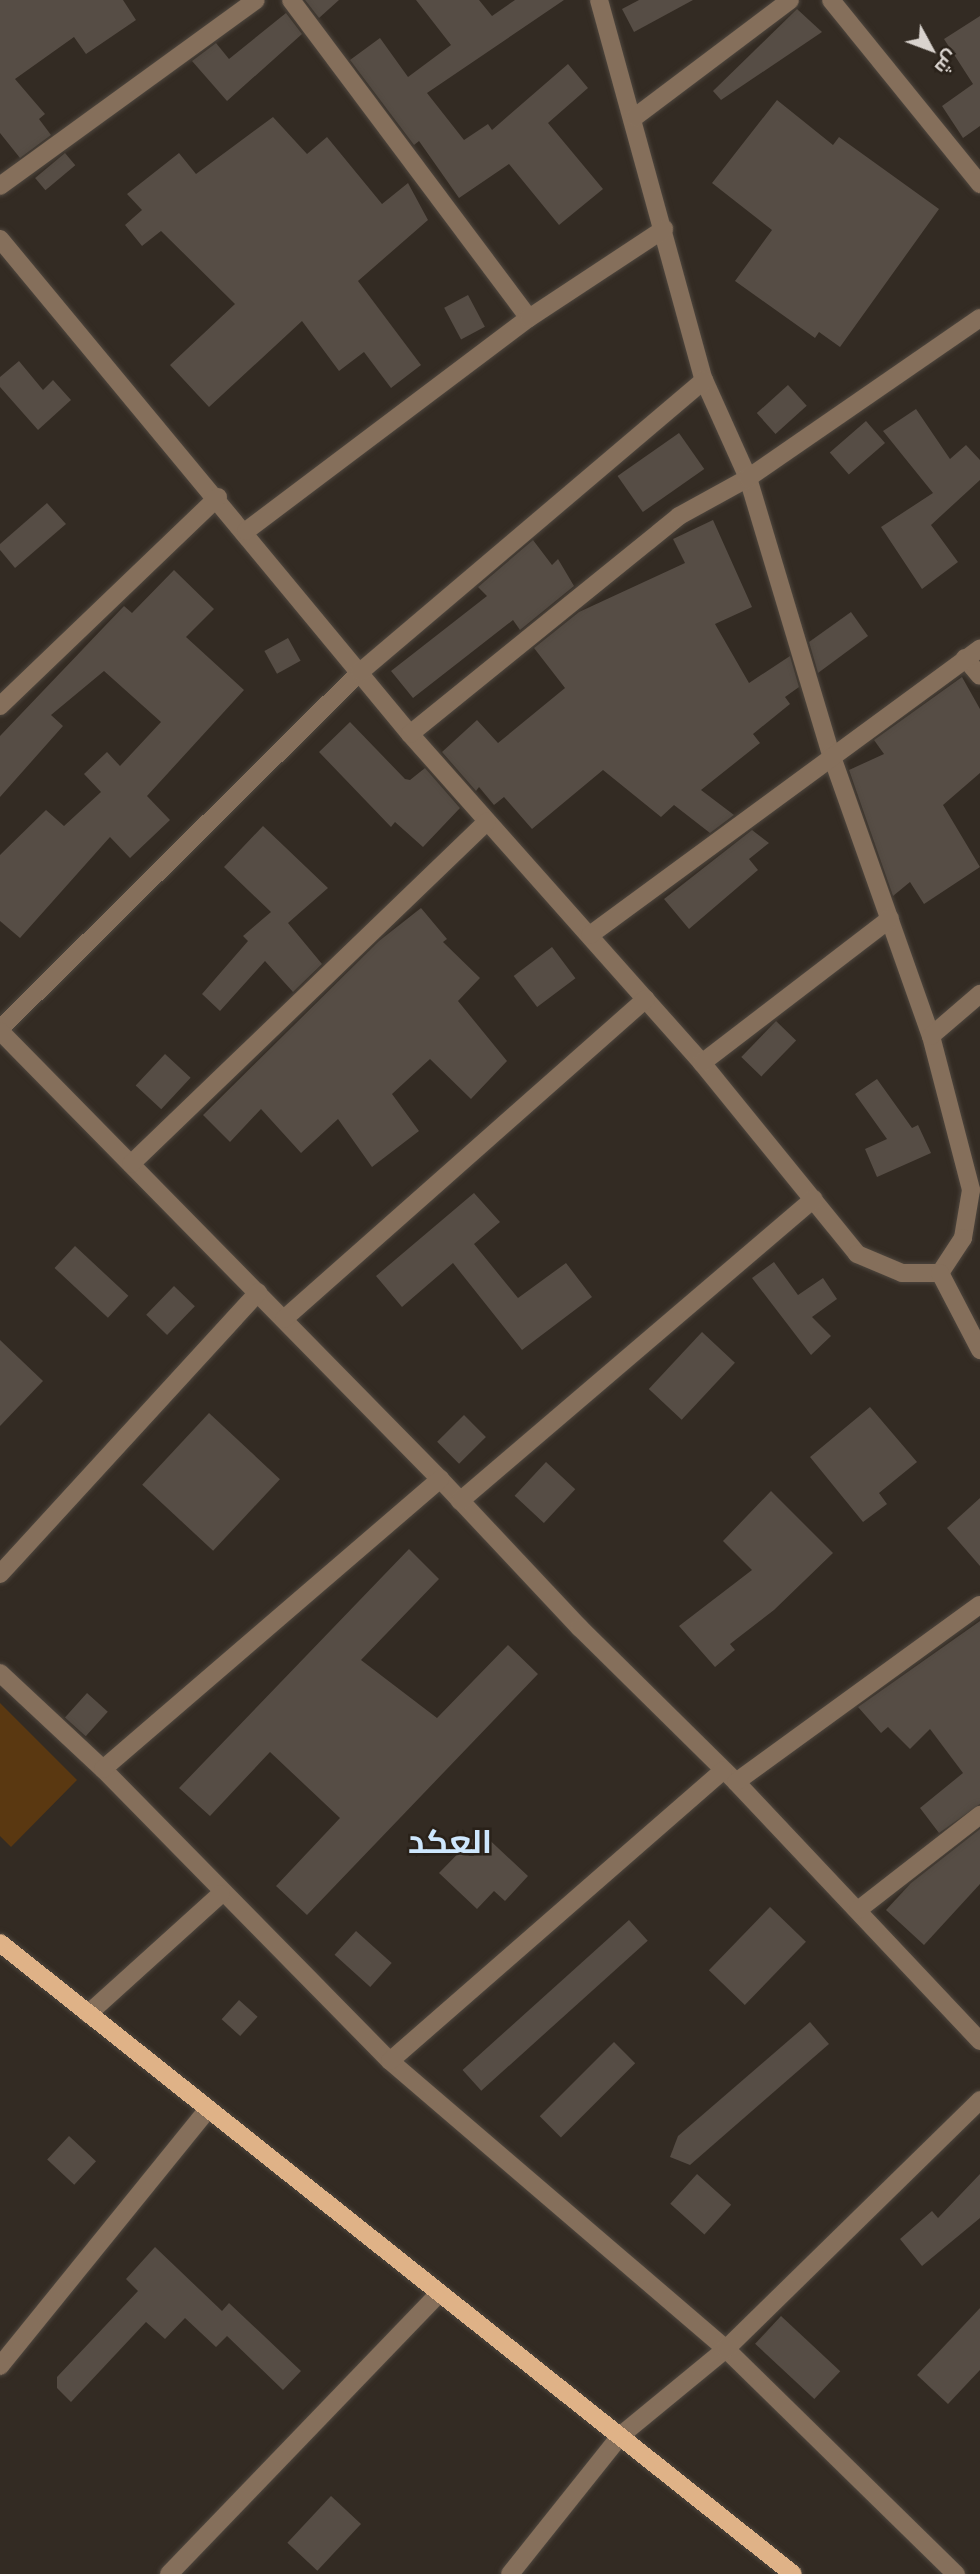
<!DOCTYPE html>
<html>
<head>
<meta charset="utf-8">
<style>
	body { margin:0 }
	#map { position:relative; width:980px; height:2574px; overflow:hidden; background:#332b23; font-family:"Exo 2",Cairo,sans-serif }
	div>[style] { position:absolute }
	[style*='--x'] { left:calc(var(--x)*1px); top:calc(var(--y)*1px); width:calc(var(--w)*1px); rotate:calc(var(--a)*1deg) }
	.green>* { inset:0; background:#5a3811 }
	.building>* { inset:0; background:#564d45; transform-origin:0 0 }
	.roads { filter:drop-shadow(0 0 2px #4e463e) drop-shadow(0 0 2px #4e463e) }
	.minor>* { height:18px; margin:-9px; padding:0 9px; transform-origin:9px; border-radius:9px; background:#856f5b }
	.major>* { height:18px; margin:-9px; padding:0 9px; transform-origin:9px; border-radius:9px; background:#dfb287 }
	span { translate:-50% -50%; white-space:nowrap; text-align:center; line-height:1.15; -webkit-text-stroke:5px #292119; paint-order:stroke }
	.district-label { font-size:33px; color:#cee7fd; font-weight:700 }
	.north { position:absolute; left:896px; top:14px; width:70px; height:70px; -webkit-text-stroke:5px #292119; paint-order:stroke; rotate:131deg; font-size:19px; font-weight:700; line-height:28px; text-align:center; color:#d9d3ce }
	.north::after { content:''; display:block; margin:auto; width:24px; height:32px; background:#d9d3ce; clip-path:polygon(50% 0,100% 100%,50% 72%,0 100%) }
</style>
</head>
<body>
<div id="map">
	<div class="green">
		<div style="clip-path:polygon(0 1703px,77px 1780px,11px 1847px,0 1836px)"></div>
	</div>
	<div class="building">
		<div style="clip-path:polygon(0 0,123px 0,136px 20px,86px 54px,74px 37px,15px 79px,45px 114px,39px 119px,51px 135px,20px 158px,0 133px)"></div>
		<div style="clip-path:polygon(305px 0,339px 0,319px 18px)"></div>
		<div style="clip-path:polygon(416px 0,479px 0,492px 16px,515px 0,564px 0,427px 93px,464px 140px,488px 124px,492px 130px,568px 64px,588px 88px,548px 123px,603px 189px,559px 225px,509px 164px,459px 198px,419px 141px,414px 145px,350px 60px,380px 38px,408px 77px,451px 45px)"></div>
		<div style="clip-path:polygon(639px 0,693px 0,634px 32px,622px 9px)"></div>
		<div style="clip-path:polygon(797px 9px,822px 32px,721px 100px,713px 91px)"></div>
		<div style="clip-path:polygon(286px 13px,302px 34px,227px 101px,192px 61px,216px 43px,229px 59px)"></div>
		<div style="clip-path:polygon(980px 16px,980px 126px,963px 138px,942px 106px,973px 84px,944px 39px)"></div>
		<div style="clip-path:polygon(777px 100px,833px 145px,839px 137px,939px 209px,840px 347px,819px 332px,815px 338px,735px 281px,772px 230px,712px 183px)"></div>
		<div style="clip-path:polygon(273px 117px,307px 154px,327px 137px,382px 204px,408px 183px,428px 220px,358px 281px,421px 365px,391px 388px,364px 352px,339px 371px,302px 321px,209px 407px,170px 365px,235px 304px,161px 231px,142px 246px,125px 225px,142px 210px,127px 194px,179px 153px,196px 174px)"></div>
		<div style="left:65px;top:153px;width:16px;height:39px;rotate:50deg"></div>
		<div style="left:468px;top:295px;width:36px;height:27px;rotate:62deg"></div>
		<div style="clip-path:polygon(19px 361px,43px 390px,53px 380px,71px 400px,38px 430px,0 387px,0 377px)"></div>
		<div style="left:788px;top:385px;width:28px;height:42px;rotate:48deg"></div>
		<div style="clip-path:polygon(916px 409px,950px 459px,966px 445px,980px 460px,980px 480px,931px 525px,958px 562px,922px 589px,881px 527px,933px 493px,883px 431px)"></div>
		<div style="left:866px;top:421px;width:29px;height:48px;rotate:49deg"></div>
		<div style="left:679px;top:433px;width:44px;height:75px;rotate:55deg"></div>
		<div style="clip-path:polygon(47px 503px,66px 524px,15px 568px,0 550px,0 544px)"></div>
		<div style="clip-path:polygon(713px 520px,752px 607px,715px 624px,749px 683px,790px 656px,799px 687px,785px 697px,790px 704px,753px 734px,760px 743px,701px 790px,734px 815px,710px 833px,674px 805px,661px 817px,603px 770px,532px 829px,504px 797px,494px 805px,479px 787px,476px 791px,442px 752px,477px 720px,498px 743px,565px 688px,534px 648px,579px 612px,685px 563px,673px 539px)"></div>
		<div style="clip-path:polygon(533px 540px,552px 565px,558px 559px,574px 586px,520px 630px,513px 620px,413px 698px,391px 671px,487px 596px,478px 587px)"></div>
		<div style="clip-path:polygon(174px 570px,214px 609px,186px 637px,244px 690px,147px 796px,170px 820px,130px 858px,110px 837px,20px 938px,0 921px,0 855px,46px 810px,64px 826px,101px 792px,84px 774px,107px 752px,120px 766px,161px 722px,104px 671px,51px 715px,63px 726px,0 797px,0 736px,124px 606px,132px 613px)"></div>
		<div style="clip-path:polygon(851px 612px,868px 636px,818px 673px,809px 642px)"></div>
		<div style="left:288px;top:638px;width:26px;height:27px;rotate:61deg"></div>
		<div style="clip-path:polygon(962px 677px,980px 709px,980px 773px,943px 805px,980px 867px,924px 904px,910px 882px,893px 896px,849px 770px,884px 754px,874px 740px)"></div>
		<div style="clip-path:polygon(350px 722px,405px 779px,410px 780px,425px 768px,460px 808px,423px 847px,395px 822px,391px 827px,319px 752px)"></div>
		<div style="clip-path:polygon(263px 826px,328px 888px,288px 923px,322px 964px,293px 992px,265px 961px,220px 1011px,202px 994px,248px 941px,243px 936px,271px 912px,224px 867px)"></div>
		<div style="clip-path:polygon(752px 830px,769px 843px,749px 859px,758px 870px,689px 929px,664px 899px)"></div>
		<div style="clip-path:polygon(421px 908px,447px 939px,443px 942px,480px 978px,458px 1001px,507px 1061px,471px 1099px,430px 1059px,392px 1094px,419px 1131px,372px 1167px,338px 1119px,301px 1153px,261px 1109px,230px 1142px,203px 1115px,379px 941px)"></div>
		<div style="left:552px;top:947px;width:39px;height:48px;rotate:53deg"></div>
		<div style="left:776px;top:1021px;width:28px;height:50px;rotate:44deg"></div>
		<div style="left:165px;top:1054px;width:35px;height:43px;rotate:43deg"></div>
		<div style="clip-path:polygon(877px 1079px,912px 1128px,918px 1125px,931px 1153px,877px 1177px,865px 1149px,887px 1139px,855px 1094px)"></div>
		<div style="clip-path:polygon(474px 1193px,500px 1222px,474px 1244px,518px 1298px,566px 1263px,592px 1297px,522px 1350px,453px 1263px,402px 1307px,376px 1276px)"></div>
		<div style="left:75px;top:1246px;width:73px;height:30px;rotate:43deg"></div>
		<div style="clip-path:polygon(774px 1262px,798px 1295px,823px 1278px,837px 1299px,812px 1317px,831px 1336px,811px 1355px,752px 1278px)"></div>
		<div style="left:174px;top:1286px;width:29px;height:40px;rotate:44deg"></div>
		<div style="left:702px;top:1332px;width:45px;height:78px;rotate:43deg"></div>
		<div style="clip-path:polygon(0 1340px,43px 1381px,0 1426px)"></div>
		<div style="clip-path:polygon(870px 1407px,917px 1462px,879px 1493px,887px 1504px,863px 1522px,810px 1457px)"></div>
		<div style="left:209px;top:1413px;width:97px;height:98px;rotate:43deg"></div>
		<div style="left:464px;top:1415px;width:31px;height:38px;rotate:45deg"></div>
		<div style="left:546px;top:1462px;width:40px;height:46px;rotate:43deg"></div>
		<div style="clip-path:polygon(771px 1491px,833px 1553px,774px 1610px,730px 1644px,735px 1650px,715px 1667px,679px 1626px,752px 1570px,723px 1541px)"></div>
		<div style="clip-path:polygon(980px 1498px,980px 1566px,947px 1528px)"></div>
		<div style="clip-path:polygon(409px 1549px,439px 1579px,361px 1660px,437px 1718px,508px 1645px,538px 1674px,307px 1915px,276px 1886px,340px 1818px,270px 1752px,210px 1816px,179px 1788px)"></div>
		<div style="clip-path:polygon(980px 1621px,980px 1804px,939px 1833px,920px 1808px,963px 1773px,930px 1729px,910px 1749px,888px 1727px,881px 1733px,858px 1707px)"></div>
		<div style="left:87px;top:1693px;width:28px;height:33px;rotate:42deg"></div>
		<div style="clip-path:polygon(980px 1829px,980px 1884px,924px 1945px,886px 1910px,911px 1883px)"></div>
		<div style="clip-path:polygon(480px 1831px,528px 1876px,505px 1901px,494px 1891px,477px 1909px,439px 1873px)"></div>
		<div style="left:770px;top:1907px;width:50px;height:88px;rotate:44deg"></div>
		<div style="left:629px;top:1920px;width:28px;height:224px;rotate:48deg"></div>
		<div style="left:356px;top:1931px;width:48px;height:32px;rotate:42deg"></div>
		<div style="left:239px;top:2000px;width:25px;height:26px;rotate:42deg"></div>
		<div style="clip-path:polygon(810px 2022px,829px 2044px,690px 2165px,670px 2157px,678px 2136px)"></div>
		<div style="left:614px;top:2042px;width:30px;height:105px;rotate:45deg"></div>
		<div style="left:69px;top:2136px;width:37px;height:32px;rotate:43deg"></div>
		<div style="left:697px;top:2174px;width:46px;height:40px;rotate:42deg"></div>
		<div style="clip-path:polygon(980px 2174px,980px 2218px,922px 2266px,900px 2239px,932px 2211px,938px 2218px)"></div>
		<div style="clip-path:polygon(155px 2247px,222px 2311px,229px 2303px,301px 2371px,283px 2390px,227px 2336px,216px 2347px,185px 2318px,165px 2339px,146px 2322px,71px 2402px,57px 2388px,57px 2377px,138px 2291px,126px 2279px)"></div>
		<div style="clip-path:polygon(980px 2308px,980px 2370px,948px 2404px,917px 2375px)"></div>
		<div style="left:781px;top:2316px;width:81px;height:38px;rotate:43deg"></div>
		<div style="left:331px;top:2496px;width:41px;height:64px;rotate:43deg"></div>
	</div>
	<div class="roads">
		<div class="minor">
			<div style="--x:291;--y:0;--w:397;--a:53.2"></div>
			<div style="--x:599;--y:0;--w:394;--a:74.6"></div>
			<div style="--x:704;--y:380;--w:107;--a:65.8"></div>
			<div style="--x:748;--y:478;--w:288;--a:73.3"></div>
			<div style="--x:831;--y:754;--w:299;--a:70.5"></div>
			<div style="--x:931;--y:1036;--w:159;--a:75.4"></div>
			<div style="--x:971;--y:1190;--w:49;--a:99.5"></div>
			<div style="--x:963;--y:1238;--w:42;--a:123.3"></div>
			<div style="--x:831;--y:0;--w:237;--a:51"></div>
			<div style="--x:635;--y:117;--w:194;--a:-37"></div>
			<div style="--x:0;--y:186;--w:316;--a:-36"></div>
			<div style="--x:0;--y:239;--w:643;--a:50.37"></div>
			<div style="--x:410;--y:734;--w:440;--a:48.4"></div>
			<div style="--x:702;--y:1063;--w:246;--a:50.9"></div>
			<div style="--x:857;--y:1254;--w:49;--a:22.9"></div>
			<div style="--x:902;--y:1273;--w:38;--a:0"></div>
			<div style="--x:246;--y:531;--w:354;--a:-37"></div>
			<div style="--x:529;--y:318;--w:162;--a:-33.4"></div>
			<div style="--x:965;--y:658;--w:23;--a:50"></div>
			<div style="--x:0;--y:706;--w:302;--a:-43.8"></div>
			<div style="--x:410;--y:734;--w:346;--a:-39"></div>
			<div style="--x:679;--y:516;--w:79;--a:-28.8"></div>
			<div style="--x:748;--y:478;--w:282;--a:-34.6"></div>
			<div style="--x:590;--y:935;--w:484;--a:-36.3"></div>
			<div style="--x:0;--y:1029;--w:507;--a:-44.76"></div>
			<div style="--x:360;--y:672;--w:451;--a:-40.3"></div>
			<div style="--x:0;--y:1031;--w:628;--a:45.52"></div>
			<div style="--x:440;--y:1479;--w:204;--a:46.8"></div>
			<div style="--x:580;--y:1628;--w:219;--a:44.6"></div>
			<div style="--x:736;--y:1782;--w:356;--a:46.7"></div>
			<div style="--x:931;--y:1036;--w:65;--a:-40.6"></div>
			<div style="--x:702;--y:1063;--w:237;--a:-37.5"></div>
			<div style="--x:131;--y:1164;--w:494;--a:-43.9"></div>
			<div style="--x:940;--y:1273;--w:87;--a:62.5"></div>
			<div style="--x:284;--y:1319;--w:483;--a:-41.5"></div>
			<div style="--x:460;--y:1501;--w:465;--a:-40.5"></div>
			<div style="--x:0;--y:1574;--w:382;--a:-47.5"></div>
			<div style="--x:0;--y:1673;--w:141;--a:43"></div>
			<div style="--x:103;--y:1769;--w:409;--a:45.5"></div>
			<div style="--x:390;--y:2061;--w:443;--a:40.6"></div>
			<div style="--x:726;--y:2349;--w:322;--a:44.4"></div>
			<div style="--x:103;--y:1769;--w:445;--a:-40.7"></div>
			<div style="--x:736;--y:1782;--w:301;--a:-36"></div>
			<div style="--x:858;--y:1910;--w:155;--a:-37.9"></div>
			<div style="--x:88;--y:2014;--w:179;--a:-42.1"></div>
			<div style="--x:390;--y:2061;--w:442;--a:-41.1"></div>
			<div style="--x:0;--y:2366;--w:331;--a:-51"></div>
			<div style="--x:169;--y:2574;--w:390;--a:-46.1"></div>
			<div style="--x:510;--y:2574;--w:176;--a:-51.4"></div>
			<div style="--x:620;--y:2436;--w:137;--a:-39.4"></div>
			<div style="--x:726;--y:2349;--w:356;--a:-44.4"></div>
		</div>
		<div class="major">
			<div style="--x:0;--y:1943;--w:1013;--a:38.51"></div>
		</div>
	</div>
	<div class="district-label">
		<span style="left:450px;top:1841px">العكد</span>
	</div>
	<div class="north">ش</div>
</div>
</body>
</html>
